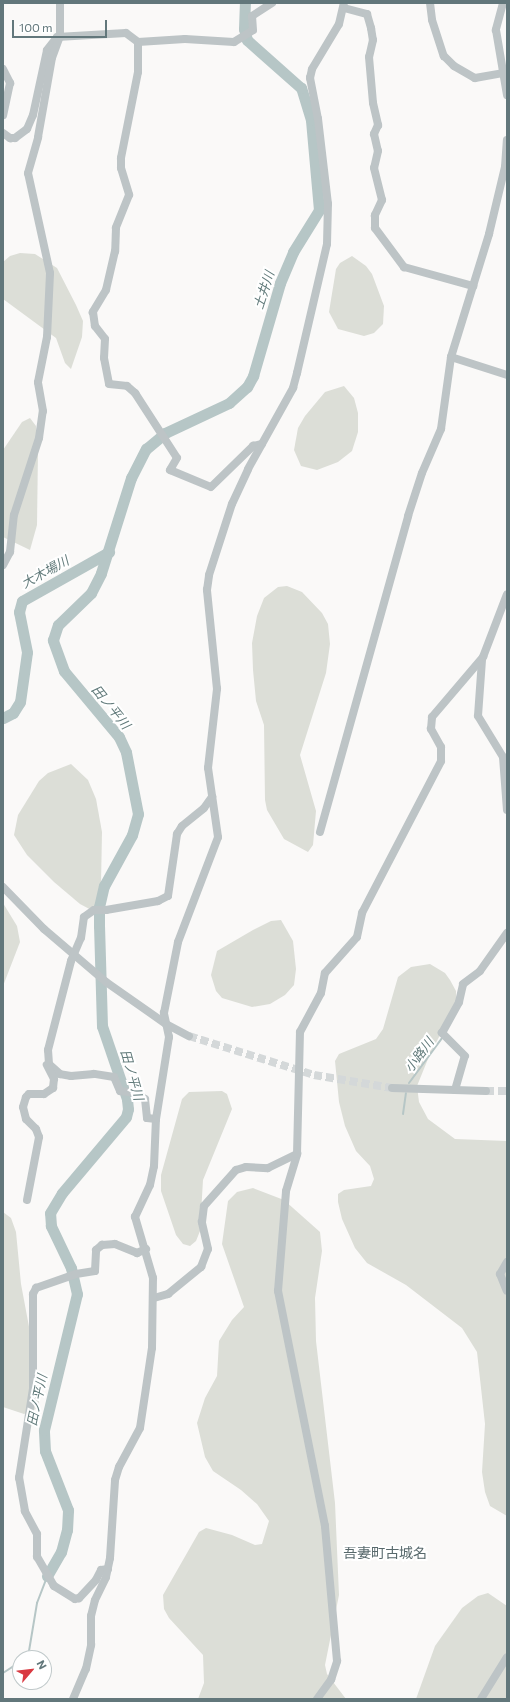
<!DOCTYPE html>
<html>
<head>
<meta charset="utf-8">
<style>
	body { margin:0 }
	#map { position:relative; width:510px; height:1702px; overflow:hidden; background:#faf9f8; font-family:Commissioner,"Noto Sans JP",sans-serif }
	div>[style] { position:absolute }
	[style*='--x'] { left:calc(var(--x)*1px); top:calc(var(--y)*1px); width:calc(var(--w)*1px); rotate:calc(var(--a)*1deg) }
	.green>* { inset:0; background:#dcded7 }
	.stream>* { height:2px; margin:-1px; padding:0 1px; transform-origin:1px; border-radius:1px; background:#b6c6c6 }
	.river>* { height:11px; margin:-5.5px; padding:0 5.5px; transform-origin:5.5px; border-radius:5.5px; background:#b6c6c6 }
	.minor-tunnel>* { height:8px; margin-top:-4px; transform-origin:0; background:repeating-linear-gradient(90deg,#d4d8d9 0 8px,transparent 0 12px) }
	.minor>* { height:8px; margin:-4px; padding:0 4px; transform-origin:4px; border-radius:4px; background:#bdc4c6 }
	span { translate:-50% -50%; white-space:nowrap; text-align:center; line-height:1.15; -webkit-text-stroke:4px #fff; paint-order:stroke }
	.water-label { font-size:13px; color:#617a7a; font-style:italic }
	.quarter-label { font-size:14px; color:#58696c }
	.frame { position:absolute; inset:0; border:4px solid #62777b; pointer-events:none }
	.north { position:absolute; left:12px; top:1650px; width:40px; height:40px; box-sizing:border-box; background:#fff; border:1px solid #c0c9ca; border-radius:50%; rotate:62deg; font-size:11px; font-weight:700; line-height:16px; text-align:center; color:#62777b }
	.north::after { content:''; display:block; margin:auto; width:14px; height:18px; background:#d93941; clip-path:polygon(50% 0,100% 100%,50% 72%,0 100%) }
	.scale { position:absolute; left:12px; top:20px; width:95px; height:18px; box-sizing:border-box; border:2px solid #62777b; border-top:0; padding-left:5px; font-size:12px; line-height:14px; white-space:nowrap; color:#62777b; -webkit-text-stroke:3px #fff; paint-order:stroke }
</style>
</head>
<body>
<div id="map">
	<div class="green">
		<div style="clip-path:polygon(20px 253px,35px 254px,57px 268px,76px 305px,83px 321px,82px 337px,71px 369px,65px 363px,56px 338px,3px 299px,3px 262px,10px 256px)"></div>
		<div style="clip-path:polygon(352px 256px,366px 266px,372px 274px,384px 306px,383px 324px,374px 333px,364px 336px,338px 329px,329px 312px,336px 269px,340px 263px)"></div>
		<div style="clip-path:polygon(344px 386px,354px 398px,358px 413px,358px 432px,352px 451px,338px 462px,317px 470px,301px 466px,294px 450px,298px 428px,305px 416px,325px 392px)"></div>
		<div style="clip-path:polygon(30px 418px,36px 426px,38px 451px,37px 525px,30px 550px,3px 537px,3px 450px,22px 422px)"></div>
		<div style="clip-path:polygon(287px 586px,302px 592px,322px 613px,328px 624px,330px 644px,326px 673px,300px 755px,316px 811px,313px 845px,308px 852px,284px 839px,267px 810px,265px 800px,264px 725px,256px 701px,253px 670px,252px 643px,257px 616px,264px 598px,278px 587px)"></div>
		<div style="clip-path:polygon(71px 764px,88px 780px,96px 799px,102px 832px,101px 884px,95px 912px,80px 904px,54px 882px,27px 855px,14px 835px,18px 815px,39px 781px,48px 773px)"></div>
		<div style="clip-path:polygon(3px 903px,17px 926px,20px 942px,3px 986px)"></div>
		<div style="clip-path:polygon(281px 920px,293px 941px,296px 969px,294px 985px,285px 995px,270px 1004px,252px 1007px,222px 998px,216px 991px,211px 975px,217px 951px,253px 930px,271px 921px)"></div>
		<div style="clip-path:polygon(430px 964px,445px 973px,450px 980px,456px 991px,456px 1005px,430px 1054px,417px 1086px,419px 1102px,428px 1119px,455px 1139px,507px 1141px,507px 1516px,490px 1506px,485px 1492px,482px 1472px,485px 1424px,477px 1352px,462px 1328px,406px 1285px,367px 1263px,355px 1248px,342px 1219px,338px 1202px,338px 1194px,344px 1190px,371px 1186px,374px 1179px,370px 1166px,356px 1151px,345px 1126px,339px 1102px,335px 1061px,339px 1054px,376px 1039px,383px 1029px,398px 977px,411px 967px)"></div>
		<div style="clip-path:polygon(222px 1091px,227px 1094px,232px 1109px,203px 1180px,200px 1231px,196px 1241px,190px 1246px,183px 1244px,176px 1235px,161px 1191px,161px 1175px,182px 1099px,189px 1092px)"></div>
		<div style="clip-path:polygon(253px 1188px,284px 1200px,320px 1232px,322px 1251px,315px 1298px,316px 1341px,335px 1503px,339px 1595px,325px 1665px,327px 1674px,346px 1699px,198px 1699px,204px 1683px,203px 1655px,169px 1618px,164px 1609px,163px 1595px,199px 1532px,206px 1528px,232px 1535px,255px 1545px,262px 1544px,269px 1521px,257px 1504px,241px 1490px,213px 1471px,205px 1457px,197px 1423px,205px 1398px,217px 1376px,219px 1341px,232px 1320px,244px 1307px,222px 1244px,228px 1201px,237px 1192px)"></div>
		<div style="clip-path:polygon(3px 1212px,11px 1218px,16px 1232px,21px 1284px,39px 1380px,39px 1402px,36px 1409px,24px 1414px,3px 1407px)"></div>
		<div style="clip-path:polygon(488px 1593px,507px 1606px,507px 1699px,416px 1699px,435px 1646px,462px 1608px,478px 1596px)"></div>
	</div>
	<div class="stream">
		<div style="--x:409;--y:1083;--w:56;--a:-53.7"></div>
		<div style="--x:403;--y:1114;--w:21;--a:-82"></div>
		<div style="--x:25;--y:1658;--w:8;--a:-60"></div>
		<div style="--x:29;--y:1651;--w:49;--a:-80.5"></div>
		<div style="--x:37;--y:1603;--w:28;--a:-69"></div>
		<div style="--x:3;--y:1673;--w:20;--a:-33"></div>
	</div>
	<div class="river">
		<div style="--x:3;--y:718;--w:11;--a:-27"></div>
		<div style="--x:13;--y:713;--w:13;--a:-58"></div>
		<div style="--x:20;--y:702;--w:50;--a:-82"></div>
		<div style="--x:27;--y:652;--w:41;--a:-101.3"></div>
		<div style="--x:19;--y:612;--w:11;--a:-75"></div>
		<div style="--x:22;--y:601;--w:100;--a:-29.4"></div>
		<div style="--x:47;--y:1576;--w:28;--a:-60"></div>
		<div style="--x:61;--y:1552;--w:23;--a:-75"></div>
		<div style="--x:67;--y:1530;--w:20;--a:-87"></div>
		<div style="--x:68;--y:1510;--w:63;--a:-111.3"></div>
		<div style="--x:45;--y:1451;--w:21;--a:-93"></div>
		<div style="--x:44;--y:1430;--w:140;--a:-76.4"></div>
		<div style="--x:77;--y:1294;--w:27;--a:-103"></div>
		<div style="--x:71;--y:1268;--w:47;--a:-115.5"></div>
		<div style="--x:51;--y:1226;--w:13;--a:-94"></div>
		<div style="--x:50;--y:1213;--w:23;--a:-59"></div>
		<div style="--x:62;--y:1193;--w:99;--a:-49.9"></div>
		<div style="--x:126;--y:1117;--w:8;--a:-76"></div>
		<div style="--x:128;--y:1109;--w:10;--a:-96"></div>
		<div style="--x:127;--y:1099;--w:77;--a:-108.9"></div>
		<div style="--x:102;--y:1026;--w:100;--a:-91.7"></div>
		<div style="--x:99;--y:926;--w:19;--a:-90"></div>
		<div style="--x:99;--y:907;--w:22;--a:-77"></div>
		<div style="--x:104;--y:886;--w:58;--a:-61.2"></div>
		<div style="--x:132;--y:835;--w:22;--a:-74"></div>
		<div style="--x:138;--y:814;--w:63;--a:-101"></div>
		<div style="--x:126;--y:752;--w:17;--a:-115"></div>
		<div style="--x:119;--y:737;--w:86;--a:-129.8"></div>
		<div style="--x:64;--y:671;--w:33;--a:-110"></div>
		<div style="--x:53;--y:640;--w:16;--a:-72"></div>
		<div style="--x:58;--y:625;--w:46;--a:-44.1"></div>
		<div style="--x:91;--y:593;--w:22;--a:-63"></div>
		<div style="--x:101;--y:573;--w:100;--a:-72.5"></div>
		<div style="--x:131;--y:478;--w:33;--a:-63"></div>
		<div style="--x:146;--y:449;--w:25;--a:-40"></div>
		<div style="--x:165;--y:433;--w:71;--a:-25.1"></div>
		<div style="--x:229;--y:403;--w:24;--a:-42"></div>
		<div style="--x:247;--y:387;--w:13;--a:-61"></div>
		<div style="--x:253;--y:376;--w:97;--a:-73.8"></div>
		<div style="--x:280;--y:283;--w:34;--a:-67"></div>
		<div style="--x:293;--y:252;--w:49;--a:-58.2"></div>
		<div style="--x:319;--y:210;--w:90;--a:-95.1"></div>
		<div style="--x:311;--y:120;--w:34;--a:-107"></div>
		<div style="--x:301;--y:88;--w:72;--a:-138.4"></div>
		<div style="--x:247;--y:40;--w:11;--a:-105"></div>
		<div style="--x:244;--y:29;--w:26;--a:-88"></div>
	</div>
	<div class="minor-tunnel">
		<div style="--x:189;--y:1036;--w:131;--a:17.3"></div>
		<div style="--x:314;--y:1075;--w:79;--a:9.5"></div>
		<div style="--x:486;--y:1091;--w:21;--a:0"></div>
	</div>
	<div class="minor">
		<div style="--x:430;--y:3;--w:17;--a:83"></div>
		<div style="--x:432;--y:20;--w:38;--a:72"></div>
		<div style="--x:444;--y:56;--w:14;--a:45"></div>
		<div style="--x:454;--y:66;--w:24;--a:30"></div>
		<div style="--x:475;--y:78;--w:28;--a:-10"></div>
		<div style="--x:503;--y:3;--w:28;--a:105"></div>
		<div style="--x:496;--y:30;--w:66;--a:80.4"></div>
		<div style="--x:344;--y:8;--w:24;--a:15"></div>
		<div style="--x:367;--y:14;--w:15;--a:74"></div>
		<div style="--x:371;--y:28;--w:12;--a:81"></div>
		<div style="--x:373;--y:40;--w:17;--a:103"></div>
		<div style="--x:369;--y:57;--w:46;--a:85"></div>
		<div style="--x:373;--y:103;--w:23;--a:77"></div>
		<div style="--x:378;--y:125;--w:10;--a:114"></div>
		<div style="--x:374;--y:134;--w:17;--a:77"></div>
		<div style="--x:378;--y:151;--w:17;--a:103"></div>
		<div style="--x:374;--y:168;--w:33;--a:76"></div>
		<div style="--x:382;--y:200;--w:17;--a:115"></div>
		<div style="--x:375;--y:215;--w:13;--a:90"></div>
		<div style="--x:375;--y:228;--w:49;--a:53.4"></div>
		<div style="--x:404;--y:267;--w:72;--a:15.4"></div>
		<div style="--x:138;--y:42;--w:30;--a:90"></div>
		<div style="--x:138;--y:72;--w:88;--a:101.2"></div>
		<div style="--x:121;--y:158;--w:10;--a:90"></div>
		<div style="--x:121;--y:168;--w:28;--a:73"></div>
		<div style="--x:129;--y:195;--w:35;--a:112"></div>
		<div style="--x:116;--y:228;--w:23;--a:92"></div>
		<div style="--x:115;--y:251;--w:40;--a:103"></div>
		<div style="--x:106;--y:290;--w:26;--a:121"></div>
		<div style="--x:93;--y:312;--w:14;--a:82"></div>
		<div style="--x:95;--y:326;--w:16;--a:52"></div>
		<div style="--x:105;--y:339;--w:19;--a:93"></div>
		<div style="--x:104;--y:358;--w:26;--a:79"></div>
		<div style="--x:109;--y:384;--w:18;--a:6"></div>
		<div style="--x:127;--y:386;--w:11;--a:41"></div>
		<div style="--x:135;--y:393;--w:77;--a:57.1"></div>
		<div style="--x:177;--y:458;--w:14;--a:120"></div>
		<div style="--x:170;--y:470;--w:44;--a:22.5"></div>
		<div style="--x:211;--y:487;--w:59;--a:-44.3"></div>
		<div style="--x:253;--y:446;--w:9;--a:-13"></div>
		<div style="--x:3;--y:69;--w:16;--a:63"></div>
		<div style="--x:10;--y:83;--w:33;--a:102"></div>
		<div style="--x:3;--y:133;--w:9;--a:36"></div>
		<div style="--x:10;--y:138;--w:5;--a:0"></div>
		<div style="--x:15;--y:138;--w:15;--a:-37"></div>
		<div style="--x:27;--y:129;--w:15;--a:-67"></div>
		<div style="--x:33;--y:115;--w:66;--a:-77.8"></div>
		<div style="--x:47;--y:50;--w:16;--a:-52"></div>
		<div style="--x:57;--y:37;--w:69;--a:-3.3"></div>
		<div style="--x:126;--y:33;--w:15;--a:37"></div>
		<div style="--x:138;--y:42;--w:47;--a:-3.7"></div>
		<div style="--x:185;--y:39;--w:49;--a:3.5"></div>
		<div style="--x:234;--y:42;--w:22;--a:-32"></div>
		<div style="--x:253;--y:30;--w:14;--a:-94"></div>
		<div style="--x:252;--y:16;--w:24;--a:-33"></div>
		<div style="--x:451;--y:357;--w:59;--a:17.8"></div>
		<div style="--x:3;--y:565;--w:15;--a:-62"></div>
		<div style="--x:10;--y:552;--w:37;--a:-84"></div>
		<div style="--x:14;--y:515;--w:81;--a:-72"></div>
		<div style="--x:39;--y:438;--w:27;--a:-82"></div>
		<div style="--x:43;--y:411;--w:29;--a:-100"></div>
		<div style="--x:38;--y:382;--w:46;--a:-78.7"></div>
		<div style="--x:47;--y:337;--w:64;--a:-87.3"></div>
		<div style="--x:50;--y:273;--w:102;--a:-102.4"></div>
		<div style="--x:28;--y:173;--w:37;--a:-74"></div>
		<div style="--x:38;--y:137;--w:80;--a:-80"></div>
		<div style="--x:52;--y:58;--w:23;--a:-70"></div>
		<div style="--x:60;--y:36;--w:33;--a:-90"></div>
		<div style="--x:482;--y:660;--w:56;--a:94.1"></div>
		<div style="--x:478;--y:716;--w:48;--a:58.6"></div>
		<div style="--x:503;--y:757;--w:53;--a:85.7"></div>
		<div style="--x:320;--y:832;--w:328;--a:-74.4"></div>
		<div style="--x:408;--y:516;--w:45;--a:-72"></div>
		<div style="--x:422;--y:473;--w:48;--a:-66.6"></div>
		<div style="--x:441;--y:429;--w:73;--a:-82.1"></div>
		<div style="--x:451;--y:357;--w:129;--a:-72.8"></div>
		<div style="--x:489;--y:234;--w:69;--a:-76.6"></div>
		<div style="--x:505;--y:167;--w:27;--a:-86"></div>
		<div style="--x:3;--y:887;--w:59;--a:45.7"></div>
		<div style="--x:44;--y:929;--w:82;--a:40.5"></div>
		<div style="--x:106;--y:982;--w:73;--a:35"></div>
		<div style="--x:166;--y:1024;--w:26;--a:28"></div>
		<div style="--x:392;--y:1088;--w:94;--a:1.8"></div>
		<div style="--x:455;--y:1090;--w:35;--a:-74"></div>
		<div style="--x:465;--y:1056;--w:33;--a:-135"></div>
		<div style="--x:442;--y:1033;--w:35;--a:-61"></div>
		<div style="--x:459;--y:1002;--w:18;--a:-77"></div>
		<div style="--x:463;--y:984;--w:21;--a:-37"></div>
		<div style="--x:480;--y:971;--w:47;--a:-54.6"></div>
		<div style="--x:156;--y:1119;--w:9;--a:-174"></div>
		<div style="--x:147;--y:1118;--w:19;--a:-96"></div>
		<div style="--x:145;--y:1099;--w:11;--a:-146"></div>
		<div style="--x:136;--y:1093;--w:16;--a:-173"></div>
		<div style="--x:120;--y:1091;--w:15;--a:-113"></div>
		<div style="--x:114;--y:1077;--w:20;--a:-171"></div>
		<div style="--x:94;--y:1074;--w:23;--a:175"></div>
		<div style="--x:71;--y:1076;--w:11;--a:-170"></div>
		<div style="--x:60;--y:1074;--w:15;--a:-138"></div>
		<div style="--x:49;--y:1064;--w:14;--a:-94"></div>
		<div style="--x:48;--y:1050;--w:92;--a:-75.5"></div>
		<div style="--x:71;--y:961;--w:25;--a:-67"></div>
		<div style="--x:81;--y:938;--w:21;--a:-82"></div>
		<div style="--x:84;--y:917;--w:12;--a:-35"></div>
		<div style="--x:94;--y:910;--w:12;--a:0"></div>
		<div style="--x:106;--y:910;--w:53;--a:-9.8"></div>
		<div style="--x:158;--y:901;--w:11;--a:-27"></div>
		<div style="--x:168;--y:896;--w:63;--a:-81.7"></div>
		<div style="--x:177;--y:834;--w:9;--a:-58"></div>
		<div style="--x:182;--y:826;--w:28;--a:-39"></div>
		<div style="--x:204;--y:808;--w:14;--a:-54"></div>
		<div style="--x:27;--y:1200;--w:64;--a:-79.2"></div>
		<div style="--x:39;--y:1137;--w:9;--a:-111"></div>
		<div style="--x:36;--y:1129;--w:14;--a:-135"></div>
		<div style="--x:26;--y:1119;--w:12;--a:-104"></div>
		<div style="--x:23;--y:1107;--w:10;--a:-73"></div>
		<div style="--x:26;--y:1097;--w:4;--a:-45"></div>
		<div style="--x:29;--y:1094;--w:15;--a:0"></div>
		<div style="--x:44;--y:1094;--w:11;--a:-34"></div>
		<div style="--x:53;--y:1088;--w:9;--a:-84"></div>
		<div style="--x:54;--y:1079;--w:16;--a:-117"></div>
		<div style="--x:507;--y:1262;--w:14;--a:120"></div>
		<div style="--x:500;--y:1274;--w:18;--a:68"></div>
		<div style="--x:154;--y:1298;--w:15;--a:-16"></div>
		<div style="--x:168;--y:1294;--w:43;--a:-39.3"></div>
		<div style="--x:201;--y:1267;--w:19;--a:-69"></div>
		<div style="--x:208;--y:1249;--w:28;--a:-103"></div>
		<div style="--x:202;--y:1222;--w:16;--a:-83"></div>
		<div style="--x:204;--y:1206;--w:48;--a:-48.4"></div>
		<div style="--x:236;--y:1170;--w:10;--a:-17"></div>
		<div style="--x:246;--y:1167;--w:22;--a:3"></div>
		<div style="--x:268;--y:1168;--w:32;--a:-26"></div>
		<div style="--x:108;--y:1569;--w:7;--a:172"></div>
		<div style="--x:101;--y:1570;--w:11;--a:117"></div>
		<div style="--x:96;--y:1580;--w:25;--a:133"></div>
		<div style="--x:79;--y:1598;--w:4;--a:166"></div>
		<div style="--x:75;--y:1599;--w:25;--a:-148"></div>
		<div style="--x:54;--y:1586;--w:34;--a:-120"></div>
		<div style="--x:37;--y:1557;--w:23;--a:-90"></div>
		<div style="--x:37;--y:1534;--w:26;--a:-118"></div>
		<div style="--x:25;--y:1511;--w:34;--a:-100"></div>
		<div style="--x:19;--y:1478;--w:90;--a:-81.1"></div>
		<div style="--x:33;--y:1389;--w:95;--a:-90"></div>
		<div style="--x:33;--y:1294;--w:7;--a:-63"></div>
		<div style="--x:36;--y:1288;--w:42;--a:-19.3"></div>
		<div style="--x:76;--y:1274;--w:19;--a:-9"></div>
		<div style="--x:95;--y:1271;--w:21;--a:-87"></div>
		<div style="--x:96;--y:1250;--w:8;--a:-40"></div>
		<div style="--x:102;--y:1245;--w:13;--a:-4"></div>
		<div style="--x:115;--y:1244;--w:24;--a:22"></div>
		<div style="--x:137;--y:1253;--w:10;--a:-24"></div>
		<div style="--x:73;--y:1699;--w:33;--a:-67"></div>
		<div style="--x:86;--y:1669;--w:25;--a:-78"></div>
		<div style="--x:91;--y:1645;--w:29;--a:-90"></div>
		<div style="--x:91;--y:1616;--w:16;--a:-76"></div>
		<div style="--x:95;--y:1600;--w:25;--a:-64"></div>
		<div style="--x:106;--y:1577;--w:19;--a:-78"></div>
		<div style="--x:110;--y:1558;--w:78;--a:-86.3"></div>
		<div style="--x:115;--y:1480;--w:14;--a:-73"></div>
		<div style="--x:119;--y:1467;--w:44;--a:-61.7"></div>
		<div style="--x:140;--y:1428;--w:81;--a:-81.5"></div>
		<div style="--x:152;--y:1348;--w:70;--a:-89.2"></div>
		<div style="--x:153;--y:1278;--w:64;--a:-106.4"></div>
		<div style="--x:135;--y:1217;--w:35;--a:-65"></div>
		<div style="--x:150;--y:1185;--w:19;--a:-78"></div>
		<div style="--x:154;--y:1166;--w:47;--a:-87.6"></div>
		<div style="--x:156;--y:1119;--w:83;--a:-81"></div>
		<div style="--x:169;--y:1037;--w:25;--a:-102"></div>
		<div style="--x:164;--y:1013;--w:72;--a:-78.8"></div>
		<div style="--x:178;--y:942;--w:112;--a:-69.1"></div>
		<div style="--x:218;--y:837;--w:70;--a:-98.2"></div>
		<div style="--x:208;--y:768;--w:80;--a:-83.5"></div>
		<div style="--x:217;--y:689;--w:100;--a:-95.8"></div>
		<div style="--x:207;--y:590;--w:15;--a:-82"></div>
		<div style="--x:209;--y:575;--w:75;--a:-72.1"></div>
		<div style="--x:232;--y:504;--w:38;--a:-65"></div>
		<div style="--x:248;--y:469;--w:93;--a:-60.9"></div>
		<div style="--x:293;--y:388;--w:16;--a:-75"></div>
		<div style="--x:297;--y:373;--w:132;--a:-76.9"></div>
		<div style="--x:327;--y:244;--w:40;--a:-88.6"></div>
		<div style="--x:328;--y:204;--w:86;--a:-96.7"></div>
		<div style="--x:318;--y:119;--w:42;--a:-101"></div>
		<div style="--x:310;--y:78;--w:9;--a:-77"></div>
		<div style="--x:312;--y:69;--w:52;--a:-59"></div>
		<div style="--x:339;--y:24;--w:22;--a:-77"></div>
		<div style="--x:317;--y:1699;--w:24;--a:-54"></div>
		<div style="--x:331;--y:1680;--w:20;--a:-72"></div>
		<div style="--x:337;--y:1661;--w:136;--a:-95.1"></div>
		<div style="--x:325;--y:1526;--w:240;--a:-101.3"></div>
		<div style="--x:278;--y:1291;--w:100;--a:-85.4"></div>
		<div style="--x:286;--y:1191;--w:39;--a:-73"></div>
		<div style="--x:297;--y:1154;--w:122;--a:-88.6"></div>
		<div style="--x:300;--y:1032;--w:44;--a:-61.7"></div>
		<div style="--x:321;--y:993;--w:20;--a:-79"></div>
		<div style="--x:325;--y:973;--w:48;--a:-48.4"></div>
		<div style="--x:357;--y:937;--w:25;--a:-78"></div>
		<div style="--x:362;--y:913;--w:171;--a:-62.5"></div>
		<div style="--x:441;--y:761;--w:14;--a:-90"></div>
		<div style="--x:441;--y:747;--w:21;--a:-119"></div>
		<div style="--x:431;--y:729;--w:12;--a:-85"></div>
		<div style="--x:432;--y:717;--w:79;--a:-49.6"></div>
		<div style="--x:483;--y:657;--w:67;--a:-69.1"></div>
		<div style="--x:481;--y:1699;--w:49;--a:-58.2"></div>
	</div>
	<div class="water-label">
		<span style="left:264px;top:290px;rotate:-72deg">土井川</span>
		<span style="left:45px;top:572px;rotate:-29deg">大木場川</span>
		<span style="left:111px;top:707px;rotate:51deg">田ノ平川</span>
		<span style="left:419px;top:1055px;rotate:-53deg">小路川</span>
		<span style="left:132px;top:1075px;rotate:74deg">田ノ平川</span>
		<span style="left:37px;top:1400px;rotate:-78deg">田ノ平川</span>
	</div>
	<div class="quarter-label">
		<span style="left:385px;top:1553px">吾妻町古城名</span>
	</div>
	<div class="frame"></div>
	<div class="north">N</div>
	<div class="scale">100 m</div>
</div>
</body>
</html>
